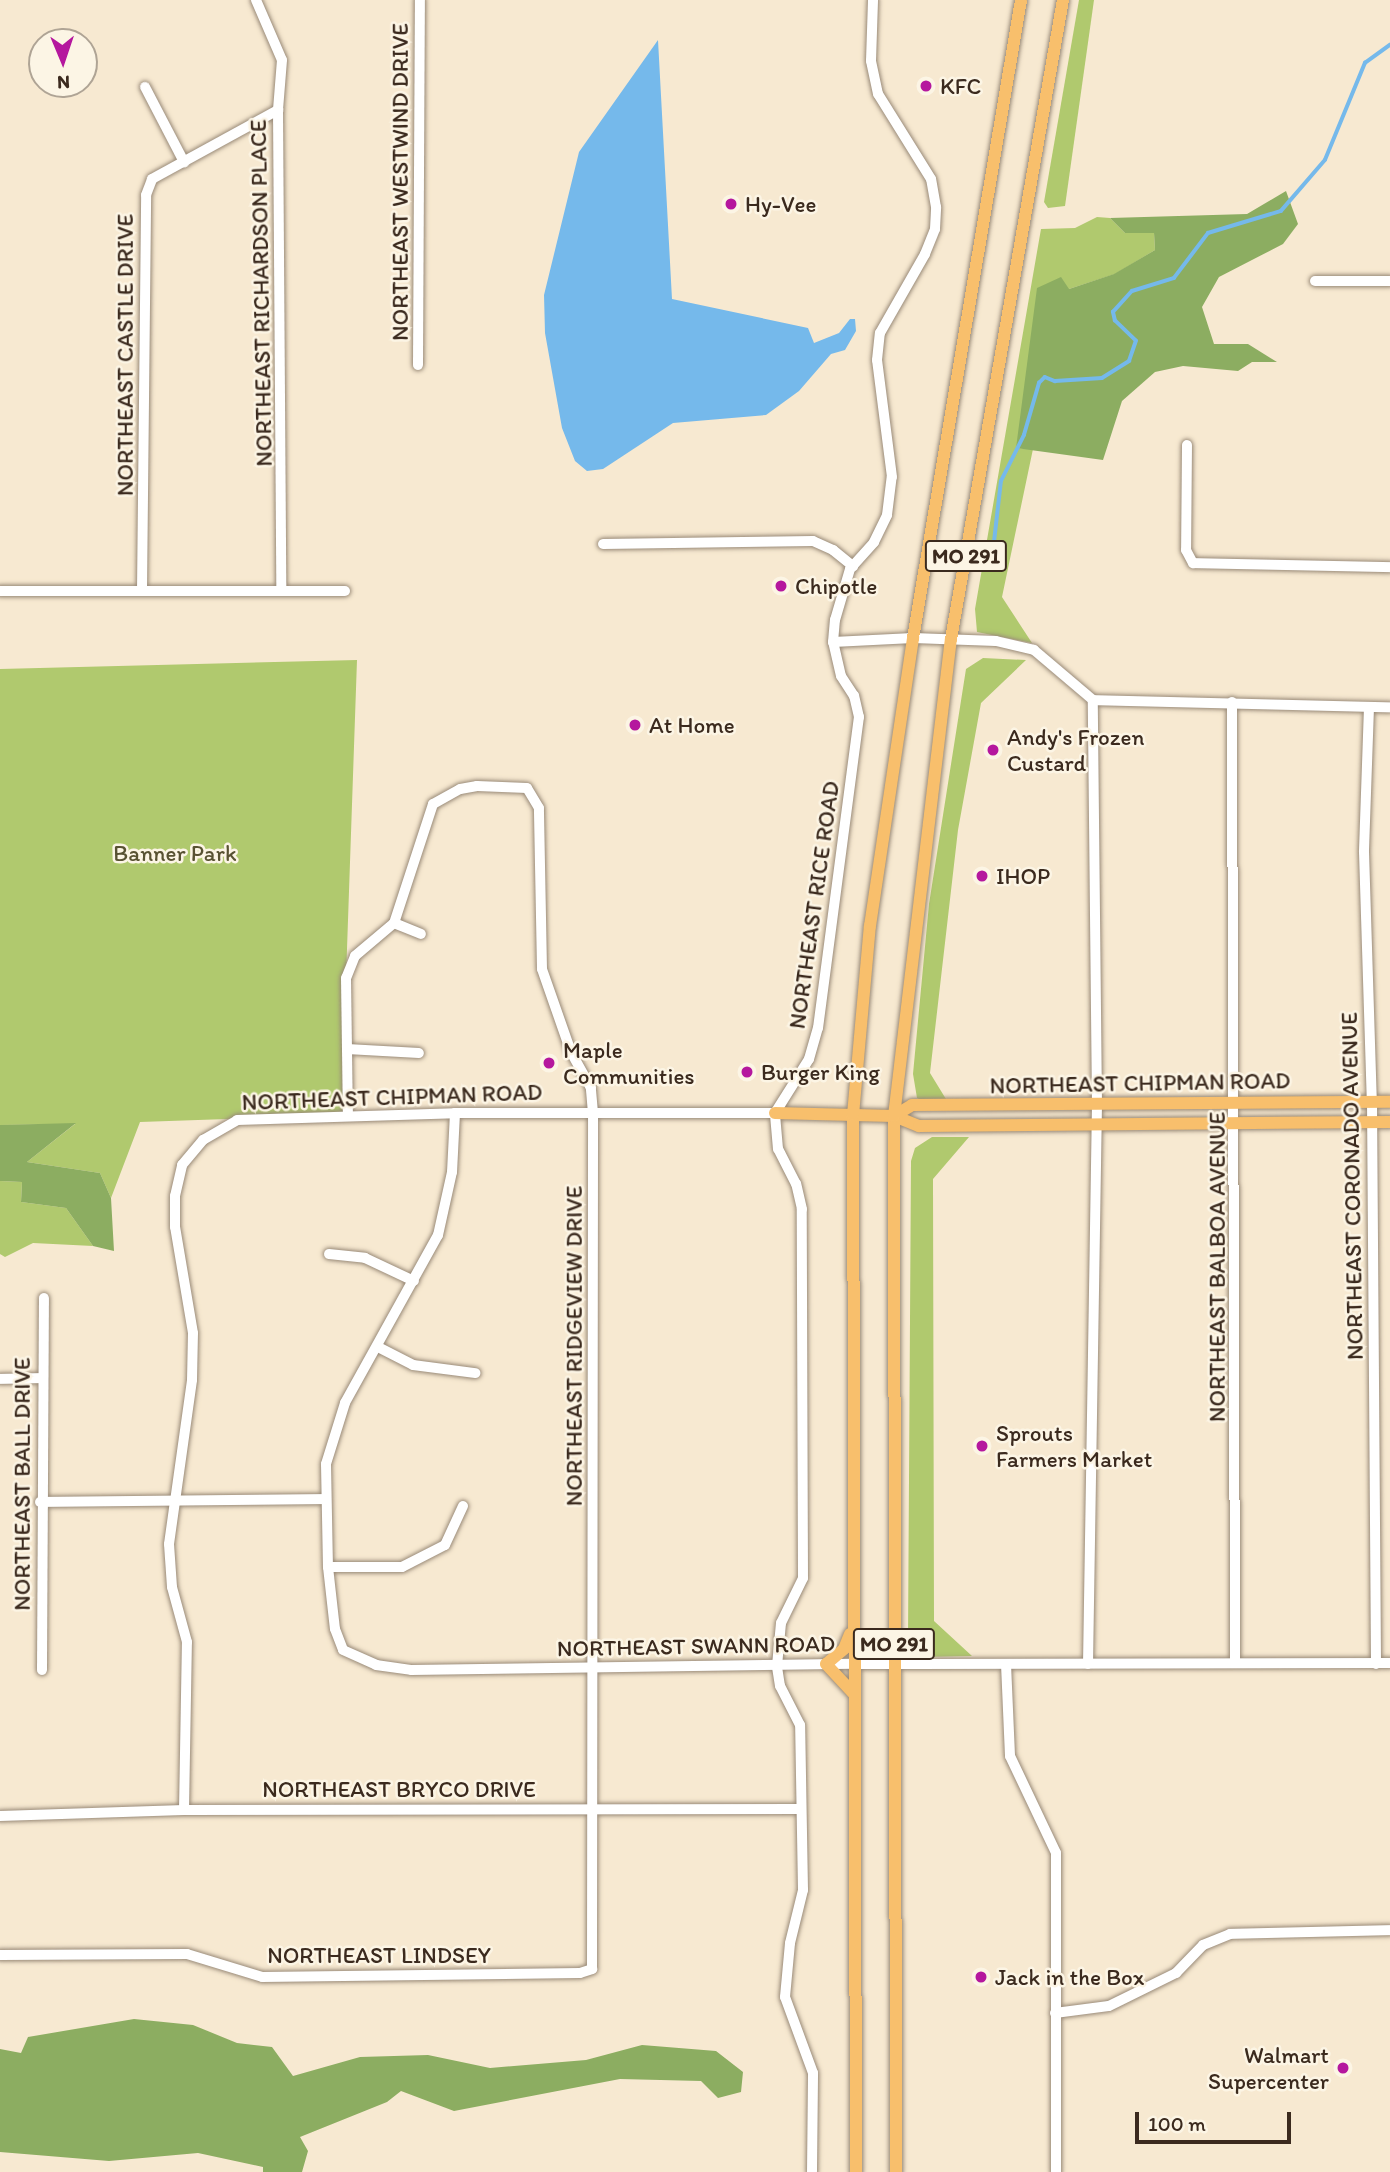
<!DOCTYPE html>
<html>
<head>
<meta charset="utf-8">
<style>
	body { margin:0 }
	#map { position:relative; width:1390px; height:2172px; overflow:hidden; background:#f7e9d1; font-family:Itim,sans-serif }
	div>[style] { position:absolute }
	[style*='--x'] { left:calc(var(--x)*1px); top:calc(var(--y)*1px); width:calc(var(--w)*1px); rotate:calc(var(--a)*1deg) }
	.green>* { inset:0; background:#b0c96e }
	.forest>* { inset:0; background:#8cad61 }
	.water>* { inset:0; background:#75b9eb }
	.stream>* { height:3.5px; margin:-1.75px; padding:0 1.75px; transform-origin:1.75px; border-radius:1.75px; background:#75b9eb }
	.roads { filter:drop-shadow(0 0 2px #998a78) drop-shadow(0 0 2px #998a78) }
	.minor>* { height:10px; margin:-5px; padding:0 5px; transform-origin:5px; border-radius:5px; background:#fff }
	.major>* { height:12px; margin:-6px; padding:0 6px; transform-origin:6px; border-radius:6px; background:#f8bf6c }
	.dots>* { width:19px; height:19px; translate:-50% -50%; box-sizing:border-box; border:4px solid #fcf5e5; border-radius:50% }
	span { translate:-50% -50%; white-space:nowrap; text-align:center; line-height:1.15; -webkit-text-stroke:5px #fcf5e5; paint-order:stroke }
	.shield-label span { padding:2px 5px; background:#fcf5e5; border:2px solid; border-radius:5px; -webkit-text-stroke-width:0 }
	.shield-label { font-size:21px; color:#3b2a1e; font-weight:700 }
	.poi-label { font-size:23px; color:#3b2a1e }
	.left { translate:0 -50%; text-align:left }
	.right { translate:-100% -50%; text-align:right }
	.street-label { font-size:23px; color:#3b2a1e }
	.park-label { font-size:23px; color:#585232 }
	.north { position:absolute; left:28px; top:28px; width:70px; height:70px; box-sizing:border-box; background:#fcf5e5; border:2px solid #afa495; border-radius:50%; rotate:178deg; font-size:19px; font-weight:700; line-height:28px; text-align:center; color:#3b2a1e }
	.north::after { content:''; display:block; margin:auto; width:24px; height:32px; background:#b5179e; clip-path:polygon(50% 0,100% 100%,50% 72%,0 100%) }
	.scale { position:absolute; left:1135px; top:2112px; width:156px; height:32px; box-sizing:border-box; border:4px solid #3b2a1e; border-top:0; padding-left:9px; font-size:21px; line-height:24px; white-space:nowrap; color:#3b2a1e; -webkit-text-stroke:5px #fcf5e5; paint-order:stroke }
</style>
</head>
<body>
<div id="map">
	<div class="green">
		<div style="clip-path:polygon(1079px 0,1094px 0,1065px 206px,1048px 208px,1044px 202px)"></div>
		<div style="clip-path:polygon(1097px 217px,1110px 218px,1125px 233px,1154px 233px,1155px 250px,1115px 274px,1069px 289px,1016px 448px,1033px 449px,1002px 597px,1032px 643px,977px 632px,975px 609px,1041px 229px,1075px 228px)"></div>
		<div style="clip-path:polygon(983px 658px,1026px 660px,981px 703px,958px 830px,930px 1073px,949px 1104px,925px 1102px,917px 1098px,913px 1074px,929px 904px,966px 669px)"></div>
		<div style="clip-path:polygon(357px 660px,346px 978px,348px 1115px,140px 1122px,111px 1198px,100px 1173px,27px 1162px,75px 1124px,0 1125px,0 669px)"></div>
		<div style="clip-path:polygon(932px 1137px,969px 1137px,933px 1179px,934px 1621px,972px 1656px,922px 1657px,910px 1648px,908px 1638px,911px 1161px,915px 1148px)"></div>
		<div style="clip-path:polygon(0 1181px,22px 1182px,21px 1202px,66px 1208px,93px 1246px,33px 1243px,5px 1257px,0 1254px)"></div>
	</div>
	<div class="forest">
		<div style="clip-path:polygon(1286px 191px,1298px 224px,1283px 244px,1219px 277px,1202px 307px,1214px 344px,1248px 344px,1277px 362px,1252px 362px,1238px 371px,1183px 366px,1155px 372px,1122px 401px,1103px 460px,1016px 448px,1037px 288px,1061px 277px,1069px 289px,1114px 274px,1155px 250px,1154px 233px,1125px 233px,1110px 218px,1247px 214px)"></div>
		<div style="clip-path:polygon(76px 1123px,27px 1162px,100px 1173px,111px 1198px,114px 1251px,93px 1246px,66px 1208px,21px 1202px,22px 1182px,0 1181px,0 1125px)"></div>
		<div style="clip-path:polygon(134px 2019px,193px 2025px,237px 2043px,272px 2047px,293px 2076px,360px 2057px,428px 2055px,490px 2068px,586px 2060px,642px 2045px,716px 2051px,743px 2072px,741px 2092px,718px 2098px,701px 2081px,620px 2079px,454px 2111px,401px 2091px,387px 2102px,300px 2137px,308px 2151px,302px 2172px,263px 2172px,263px 2167px,198px 2153px,109px 2161px,0 2152px,0 2049px,21px 2053px,28px 2037px)"></div>
	</div>
	<div class="water">
		<div style="clip-path:polygon(658px 40px,672px 299px,808px 328px,814px 343px,839px 333px,850px 319px,855px 319px,856px 331px,845px 350px,831px 354px,799px 391px,766px 415px,673px 423px,603px 469px,587px 471px,575px 461px,562px 428px,545px 333px,544px 295px,579px 152px)"></div>
	</div>
	<div class="stream">
		<div style="--x:994;--y:542;--w:61;--a:-83.5"></div>
		<div style="--x:1001;--y:481;--w:51;--a:-63.4"></div>
		<div style="--x:1024;--y:435;--w:54;--a:-73.9"></div>
		<div style="--x:1039;--y:383;--w:8;--a:-45"></div>
		<div style="--x:1045;--y:377;--w:11;--a:22"></div>
		<div style="--x:1055;--y:381;--w:47;--a:-3.7"></div>
		<div style="--x:1102;--y:378;--w:32;--a:-32"></div>
		<div style="--x:1129;--y:361;--w:21;--a:-71"></div>
		<div style="--x:1136;--y:341;--w:29;--a:-136"></div>
		<div style="--x:1115;--y:321;--w:9;--a:-103"></div>
		<div style="--x:1113;--y:312;--w:28;--a:-48"></div>
		<div style="--x:1132;--y:291;--w:44;--a:-17.2"></div>
		<div style="--x:1174;--y:278;--w:56;--a:-52.9"></div>
		<div style="--x:1208;--y:233;--w:76;--a:-16.8"></div>
		<div style="--x:1281;--y:211;--w:67;--a:-49.2"></div>
		<div style="--x:1325;--y:160;--w:105;--a:-67.6"></div>
		<div style="--x:1365;--y:63;--w:31;--a:-36"></div>
	</div>
	<div class="roads">
		<div class="minor">
			<div style="--x:256;--y:0;--w:65;--a:66.6"></div>
			<div style="--x:282;--y:60;--w:50;--a:94.6"></div>
			<div style="--x:278;--y:110;--w:480;--a:89.6"></div>
			<div style="--x:145;--y:87;--w:85;--a:62.5"></div>
			<div style="--x:1315;--y:281;--w:75;--a:0"></div>
			<div style="--x:418;--y:365;--w:365;--a:-89.7"></div>
			<div style="--x:1187;--y:445;--w:105;--a:90.5"></div>
			<div style="--x:1186;--y:550;--w:15;--a:62"></div>
			<div style="--x:1193;--y:563;--w:197;--a:1.2"></div>
			<div style="--x:603;--y:544;--w:210;--a:-0.8"></div>
			<div style="--x:813;--y:541;--w:22;--a:24"></div>
			<div style="--x:833;--y:550;--w:26;--a:39"></div>
			<div style="--x:0;--y:591;--w:345;--a:0"></div>
			<div style="--x:142;--y:591;--w:396;--a:-89.4"></div>
			<div style="--x:146;--y:195;--w:17;--a:-69"></div>
			<div style="--x:152;--y:179;--w:144;--a:-28.7"></div>
			<div style="--x:833;--y:642;--w:80;--a:-2.9"></div>
			<div style="--x:913;--y:638;--w:83;--a:2.1"></div>
			<div style="--x:996;--y:641;--w:39;--a:13"></div>
			<div style="--x:1034;--y:650;--w:77;--a:40.3"></div>
			<div style="--x:1093;--y:700;--w:297;--a:1.4"></div>
			<div style="--x:1232;--y:702;--w:961;--a:89.82"></div>
			<div style="--x:1369;--y:707;--w:145;--a:92"></div>
			<div style="--x:1364;--y:852;--w:250;--a:88.2"></div>
			<div style="--x:1372;--y:1102;--w:562;--a:89.59"></div>
			<div style="--x:394;--y:923;--w:29;--a:22"></div>
			<div style="--x:347;--y:1049;--w:72;--a:3.2"></div>
			<div style="--x:455;--y:1113;--w:59;--a:92.9"></div>
			<div style="--x:452;--y:1172;--w:65;--a:102.5"></div>
			<div style="--x:438;--y:1235;--w:192;--a:119"></div>
			<div style="--x:345;--y:1403;--w:64;--a:107.3"></div>
			<div style="--x:326;--y:1464;--w:103;--a:88.9"></div>
			<div style="--x:328;--y:1567;--w:62;--a:83.6"></div>
			<div style="--x:335;--y:1629;--w:22;--a:69"></div>
			<div style="--x:343;--y:1650;--w:36;--a:24"></div>
			<div style="--x:376;--y:1665;--w:35;--a:8"></div>
			<div style="--x:411;--y:1670;--w:442;--a:-0.8"></div>
			<div style="--x:853;--y:1664;--w:537;--a:-0.11"></div>
			<div style="--x:329;--y:1254;--w:36;--a:6"></div>
			<div style="--x:365;--y:1258;--w:54;--a:25.1"></div>
			<div style="--x:378;--y:1347;--w:39;--a:27"></div>
			<div style="--x:413;--y:1365;--w:63;--a:7.4"></div>
			<div style="--x:0;--y:1379;--w:40;--a:-1.4"></div>
			<div style="--x:40;--y:1502;--w:285;--a:-0.6"></div>
			<div style="--x:328;--y:1567;--w:74;--a:0"></div>
			<div style="--x:402;--y:1567;--w:48;--a:-27.1"></div>
			<div style="--x:445;--y:1545;--w:43;--a:-65.2"></div>
			<div style="--x:1006;--y:1664;--w:92;--a:87.5"></div>
			<div style="--x:1010;--y:1756;--w:107;--a:64.6"></div>
			<div style="--x:1056;--y:1853;--w:319;--a:90"></div>
			<div style="--x:1088;--y:1664;--w:558;--a:-89.08"></div>
			<div style="--x:1097;--y:1106;--w:406;--a:-90.6"></div>
			<div style="--x:42;--y:1670;--w:372;--a:-89.7"></div>
			<div style="--x:184;--y:1810;--w:168;--a:-89"></div>
			<div style="--x:187;--y:1642;--w:57;--a:-105.3"></div>
			<div style="--x:172;--y:1587;--w:43;--a:-94"></div>
			<div style="--x:169;--y:1544;--w:166;--a:-82"></div>
			<div style="--x:192;--y:1380;--w:47;--a:-88.8"></div>
			<div style="--x:193;--y:1333;--w:108;--a:-99.6"></div>
			<div style="--x:175;--y:1227;--w:31;--a:-90"></div>
			<div style="--x:175;--y:1196;--w:32;--a:-77"></div>
			<div style="--x:182;--y:1165;--w:33;--a:-50"></div>
			<div style="--x:203;--y:1140;--w:39;--a:-30"></div>
			<div style="--x:237;--y:1120;--w:218;--a:-1.8"></div>
			<div style="--x:455;--y:1113;--w:320;--a:0"></div>
			<div style="--x:0;--y:1816;--w:184;--a:-1.9"></div>
			<div style="--x:184;--y:1810;--w:614;--a:-0.09"></div>
			<div style="--x:0;--y:1955;--w:187;--a:-0.3"></div>
			<div style="--x:187;--y:1954;--w:78;--a:17"></div>
			<div style="--x:262;--y:1977;--w:318;--a:-0.7"></div>
			<div style="--x:580;--y:1973;--w:13;--a:-18"></div>
			<div style="--x:592;--y:1969;--w:856;--a:-89.93"></div>
			<div style="--x:593;--y:1113;--w:25;--a:-95"></div>
			<div style="--x:591;--y:1088;--w:41;--a:-119.1"></div>
			<div style="--x:571;--y:1052;--w:88;--a:-109.3"></div>
			<div style="--x:542;--y:969;--w:161;--a:-91.1"></div>
			<div style="--x:539;--y:808;--w:23;--a:-121"></div>
			<div style="--x:527;--y:788;--w:50;--a:-177.7"></div>
			<div style="--x:477;--y:786;--w:17;--a:170"></div>
			<div style="--x:460;--y:789;--w:31;--a:151"></div>
			<div style="--x:433;--y:804;--w:125;--a:108.1"></div>
			<div style="--x:394;--y:923;--w:51;--a:139.8"></div>
			<div style="--x:355;--y:956;--w:24;--a:112"></div>
			<div style="--x:346;--y:978;--w:137;--a:89.2"></div>
			<div style="--x:1055;--y:2013;--w:54;--a:-7.4"></div>
			<div style="--x:1109;--y:2006;--w:75;--a:-26.2"></div>
			<div style="--x:1176;--y:1973;--w:39;--a:-46"></div>
			<div style="--x:1203;--y:1945;--w:29;--a:-22"></div>
			<div style="--x:1230;--y:1934;--w:160;--a:-1.4"></div>
			<div style="--x:812;--y:2172;--w:99;--a:-89.4"></div>
			<div style="--x:813;--y:2073;--w:81;--a:-110.2"></div>
			<div style="--x:785;--y:1997;--w:54;--a:-84.7"></div>
			<div style="--x:790;--y:1943;--w:55;--a:-76.2"></div>
			<div style="--x:803;--y:1890;--w:165;--a:-91"></div>
			<div style="--x:800;--y:1725;--w:44;--a:-117.1"></div>
			<div style="--x:780;--y:1686;--w:20;--a:-99"></div>
			<div style="--x:777;--y:1666;--w:43;--a:-84.7"></div>
			<div style="--x:781;--y:1623;--w:50;--a:-63.9"></div>
			<div style="--x:803;--y:1578;--w:369;--a:-90.2"></div>
			<div style="--x:802;--y:1209;--w:26;--a:-103"></div>
			<div style="--x:796;--y:1184;--w:39;--a:-117"></div>
			<div style="--x:778;--y:1149;--w:36;--a:-95"></div>
			<div style="--x:775;--y:1113;--w:64;--a:-57.8"></div>
			<div style="--x:809;--y:1059;--w:32;--a:-74"></div>
			<div style="--x:818;--y:1028;--w:314;--a:-82.5"></div>
			<div style="--x:859;--y:717;--w:22;--a:-103"></div>
			<div style="--x:854;--y:696;--w:24;--a:-123"></div>
			<div style="--x:841;--y:676;--w:35;--a:-103"></div>
			<div style="--x:833;--y:642;--w:22;--a:-85"></div>
			<div style="--x:835;--y:620;--w:53;--a:-73.6"></div>
			<div style="--x:850;--y:569;--w:36;--a:-48"></div>
			<div style="--x:874;--y:542;--w:30;--a:-64"></div>
			<div style="--x:887;--y:515;--w:38;--a:-83"></div>
			<div style="--x:892;--y:477;--w:118;--a:-97.3"></div>
			<div style="--x:877;--y:360;--w:27;--a:-84"></div>
			<div style="--x:880;--y:333;--w:91;--a:-60.3"></div>
			<div style="--x:925;--y:254;--w:27;--a:-68"></div>
			<div style="--x:935;--y:229;--w:22;--a:-87"></div>
			<div style="--x:936;--y:207;--w:28;--a:-100"></div>
			<div style="--x:931;--y:179;--w:100;--a:-121.9"></div>
			<div style="--x:878;--y:94;--w:34;--a:-102"></div>
			<div style="--x:871;--y:61;--w:61;--a:-88.1"></div>
		</div>
		<div class="major">
			<div style="--x:775;--y:1113;--w:119;--a:1.4"></div>
			<div style="--x:894;--y:1116;--w:27;--a:22"></div>
			<div style="--x:919;--y:1126;--w:471;--a:-0.5"></div>
			<div style="--x:894;--y:1116;--w:21;--a:-31"></div>
			<div style="--x:912;--y:1105;--w:478;--a:-0.4"></div>
			<div style="--x:850;--y:1634;--w:16;--a:112"></div>
			<div style="--x:844;--y:1649;--w:23;--a:140"></div>
			<div style="--x:826;--y:1664;--w:40;--a:47"></div>
			<div style="--x:856;--y:2172;--w:1057;--a:-90.16"></div>
			<div style="--x:853;--y:1115;--w:190;--a:-84.9"></div>
			<div style="--x:870;--y:926;--w:291;--a:-81.5"></div>
			<div style="--x:913;--y:638;--w:647;--a:-80.39"></div>
			<div style="--x:896;--y:2172;--w:1056;--a:-90.11"></div>
			<div style="--x:894;--y:1116;--w:480;--a:-83.2"></div>
			<div style="--x:951;--y:639;--w:649;--a:-80.06"></div>
		</div>
	</div>
	<div class="dots">
		<div style="left:926px;top:86px;background:#b5179e"></div>
		<div style="left:731px;top:204px;background:#b5179e"></div>
		<div style="left:781px;top:586px;background:#b5179e"></div>
		<div style="left:635px;top:725px;background:#b5179e"></div>
		<div style="left:993px;top:750px;background:#b5179e"></div>
		<div style="left:982px;top:876px;background:#b5179e"></div>
		<div style="left:549px;top:1063px;background:#b5179e"></div>
		<div style="left:747px;top:1072px;background:#b5179e"></div>
		<div style="left:982px;top:1446px;background:#b5179e"></div>
		<div style="left:981px;top:1977px;background:#b5179e"></div>
		<div style="left:1343px;top:2068px;background:#b5179e"></div>
	</div>
	<div class="shield-label">
		<span style="left:966px;top:556px">MO 291</span>
		<span style="left:894px;top:1644px">MO 291</span>
	</div>
	<div class="poi-label">
		<span class="left" style="left:940px;top:86px">KFC</span>
		<span class="left" style="left:745px;top:204px">Hy-Vee</span>
		<span class="left" style="left:795px;top:586px">Chipotle</span>
		<span class="left" style="left:649px;top:725px">At Home</span>
		<span class="left" style="left:1007px;top:750px">Andy's Frozen<br>Custard</span>
		<span class="left" style="left:996px;top:876px">IHOP</span>
		<span class="left" style="left:563px;top:1063px">Maple<br>Communities</span>
		<span class="left" style="left:761px;top:1072px">Burger King</span>
		<span class="left" style="left:996px;top:1446px">Sprouts<br>Farmers Market</span>
		<span class="left" style="left:995px;top:1977px">Jack in the Box</span>
		<span class="right" style="left:1329px;top:2068px">Walmart<br>Supercenter</span>
	</div>
	<div class="street-label">
		<span style="left:400px;top:182px;rotate:-90deg">NORTHEAST WESTWIND DRIVE</span>
		<span style="left:261px;top:293px;rotate:-91deg">NORTHEAST RICHARDSON PLACE</span>
		<span style="left:125px;top:355px;rotate:-90deg">NORTHEAST CASTLE DRIVE</span>
		<span style="left:814px;top:905px;rotate:-82deg">NORTHEAST RICE ROAD</span>
		<span style="left:1140px;top:1083px;rotate:-1deg">NORTHEAST CHIPMAN ROAD</span>
		<span style="left:392px;top:1097px;rotate:-2deg">NORTHEAST CHIPMAN ROAD</span>
		<span style="left:1352px;top:1186px;rotate:-91deg">NORTHEAST CORONADO AVENUE</span>
		<span style="left:1217px;top:1267px;rotate:-90deg">NORTHEAST BALBOA AVENUE</span>
		<span style="left:574px;top:1346px;rotate:-90deg">NORTHEAST RIDGEVIEW DRIVE</span>
		<span style="left:22px;top:1484px;rotate:-90deg">NORTHEAST BALL DRIVE</span>
		<span style="left:696px;top:1646px;rotate:-1deg">NORTHEAST SWANN ROAD</span>
		<span style="left:399px;top:1789px">NORTHEAST BRYCO DRIVE</span>
		<span style="left:379px;top:1955px">NORTHEAST LINDSEY</span>
	</div>
	<div class="park-label">
		<span style="left:175px;top:853px">Banner Park</span>
	</div>
	<div class="north">N</div>
	<div class="scale">100 m</div>
</div>
</body>
</html>
